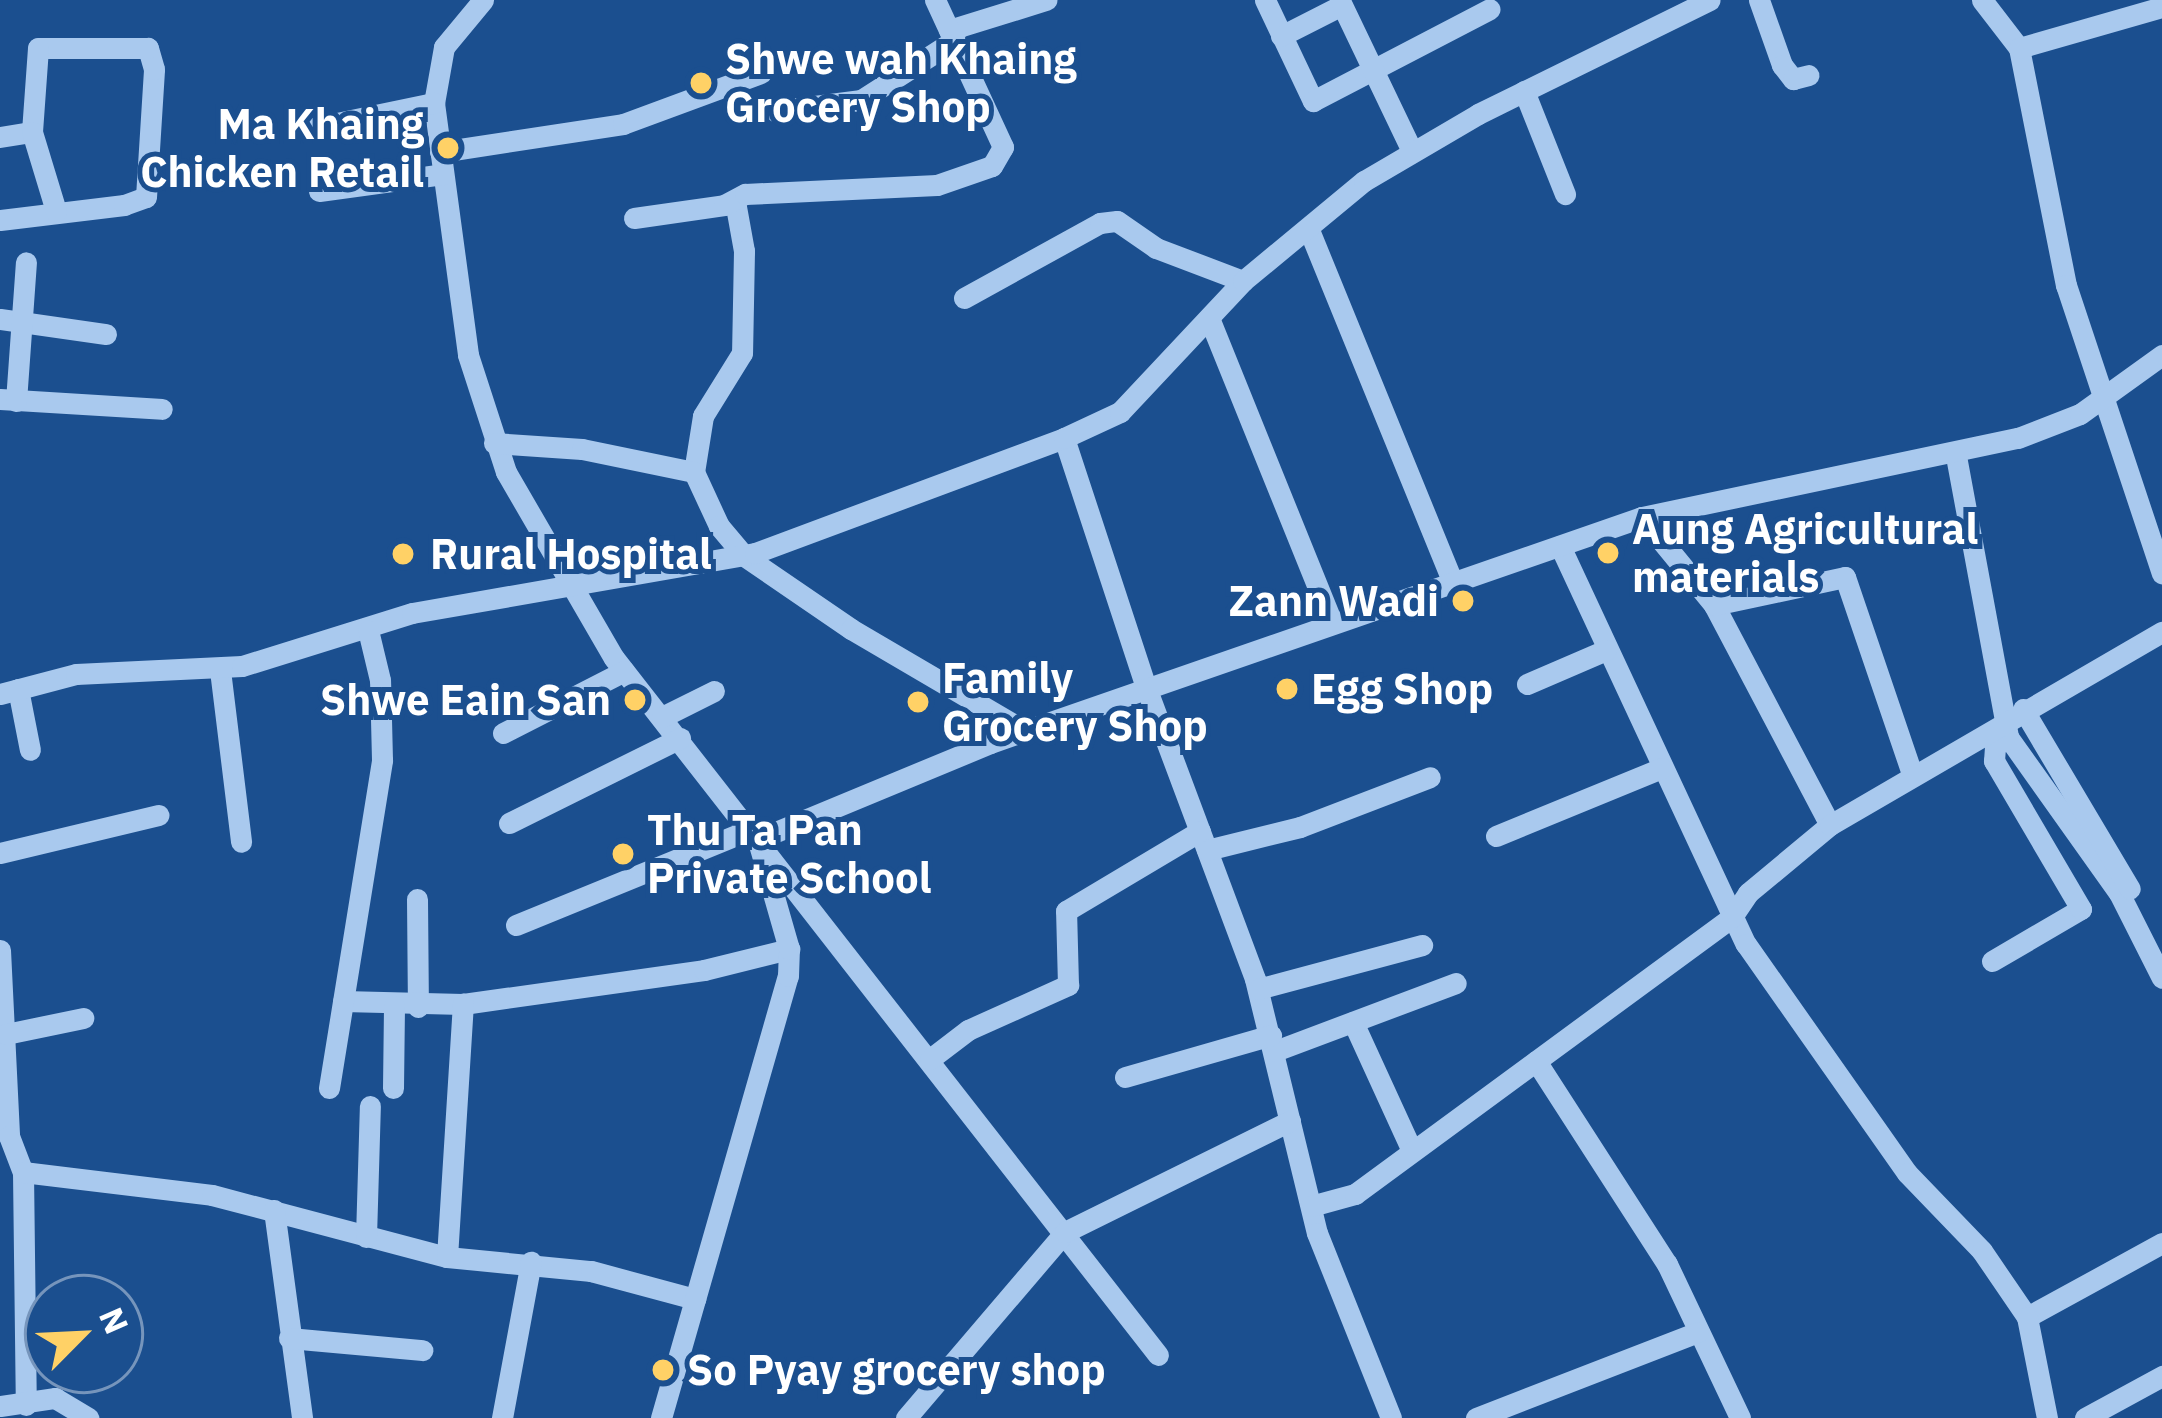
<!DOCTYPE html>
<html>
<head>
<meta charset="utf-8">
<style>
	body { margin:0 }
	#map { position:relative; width:2162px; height:1418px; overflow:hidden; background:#1b4f8f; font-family:"IBM Plex Sans",sans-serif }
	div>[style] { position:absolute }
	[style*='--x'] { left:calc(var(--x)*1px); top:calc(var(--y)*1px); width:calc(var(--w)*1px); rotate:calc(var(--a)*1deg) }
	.minor>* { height:21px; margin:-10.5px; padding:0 10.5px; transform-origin:10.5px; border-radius:10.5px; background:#a9c9ee }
	.dots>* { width:33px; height:33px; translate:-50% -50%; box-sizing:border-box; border:6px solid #1b4f8f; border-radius:50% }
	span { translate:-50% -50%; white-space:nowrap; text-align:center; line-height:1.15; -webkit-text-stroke:10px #1b4f8f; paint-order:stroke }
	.poi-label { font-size:42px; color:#fff; font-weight:700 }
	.left { translate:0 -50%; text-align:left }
	.right { translate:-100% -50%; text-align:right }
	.north { position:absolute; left:24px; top:1274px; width:120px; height:120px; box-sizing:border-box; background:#1b4f8f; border:3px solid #7695bc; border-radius:50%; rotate:66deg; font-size:33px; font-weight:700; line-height:48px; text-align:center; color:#fff }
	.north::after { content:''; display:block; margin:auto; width:42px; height:54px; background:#ffd166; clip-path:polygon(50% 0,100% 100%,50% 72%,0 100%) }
</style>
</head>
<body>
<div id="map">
	<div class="minor">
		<div style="--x:483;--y:0;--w:61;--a:129.7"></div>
		<div style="--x:444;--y:47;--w:57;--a:100.1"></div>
		<div style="--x:434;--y:103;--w:254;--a:82.3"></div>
		<div style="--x:468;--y:355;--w:123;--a:72"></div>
		<div style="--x:506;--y:472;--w:215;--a:59.9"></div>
		<div style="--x:614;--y:658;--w:884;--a:52.03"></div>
		<div style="--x:1265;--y:0;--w:112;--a:64.6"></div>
		<div style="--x:1313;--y:101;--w:199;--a:-27.5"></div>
		<div style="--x:1759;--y:0;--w:69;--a:70.5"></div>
		<div style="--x:1782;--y:65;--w:18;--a:52"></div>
		<div style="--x:1793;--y:79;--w:16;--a:-14"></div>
		<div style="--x:1982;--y:0;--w:61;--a:52.4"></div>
		<div style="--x:2019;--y:48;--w:242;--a:78.8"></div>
		<div style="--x:2066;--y:285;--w:304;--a:71.6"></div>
		<div style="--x:949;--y:30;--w:102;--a:-17.2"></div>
		<div style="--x:1281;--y:36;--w:68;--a:-26.9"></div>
		<div style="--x:1342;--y:5;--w:162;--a:64.4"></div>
		<div style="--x:2019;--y:48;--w:149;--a:-16"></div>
		<div style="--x:1524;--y:91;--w:111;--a:68.3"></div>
		<div style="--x:775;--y:111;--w:87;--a:-7.3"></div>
		<div style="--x:861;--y:100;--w:112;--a:-32.6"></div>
		<div style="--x:308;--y:129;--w:129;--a:-11.7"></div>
		<div style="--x:0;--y:137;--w:32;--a:-9"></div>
		<div style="--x:440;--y:152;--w:185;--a:-8.7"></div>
		<div style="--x:623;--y:124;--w:147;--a:-20.3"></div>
		<div style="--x:319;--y:191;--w:125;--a:-7.8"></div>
		<div style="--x:735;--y:201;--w:51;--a:79.8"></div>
		<div style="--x:744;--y:251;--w:102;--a:91.1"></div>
		<div style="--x:742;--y:353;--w:74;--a:121.8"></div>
		<div style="--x:703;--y:416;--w:57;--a:99.1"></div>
		<div style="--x:694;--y:472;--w:60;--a:65.2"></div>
		<div style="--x:719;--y:526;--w:38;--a:50"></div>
		<div style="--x:743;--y:555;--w:131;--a:34.4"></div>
		<div style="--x:851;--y:629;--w:202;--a:30.4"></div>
		<div style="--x:634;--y:218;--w:91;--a:-8.2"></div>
		<div style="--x:724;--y:205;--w:24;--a:-28"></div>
		<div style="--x:745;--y:194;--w:192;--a:-2.7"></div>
		<div style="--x:937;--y:185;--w:58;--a:-19.1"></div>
		<div style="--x:992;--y:166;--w:22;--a:-60"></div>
		<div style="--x:1003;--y:147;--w:162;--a:-114.8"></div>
		<div style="--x:0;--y:220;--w:125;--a:-6.9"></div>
		<div style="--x:124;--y:205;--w:23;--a:-20"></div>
		<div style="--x:146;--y:197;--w:128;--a:-86.4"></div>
		<div style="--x:154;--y:69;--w:22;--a:-106"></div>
		<div style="--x:148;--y:48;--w:110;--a:180"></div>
		<div style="--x:38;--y:48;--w:84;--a:94.1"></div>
		<div style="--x:32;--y:132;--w:83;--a:73.1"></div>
		<div style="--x:1309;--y:230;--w:378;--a:67.8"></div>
		<div style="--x:964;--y:298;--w:155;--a:-28.9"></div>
		<div style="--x:1100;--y:223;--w:17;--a:-7"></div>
		<div style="--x:1117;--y:221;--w:47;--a:34.7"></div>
		<div style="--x:1156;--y:248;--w:93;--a:20.8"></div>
		<div style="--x:1209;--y:318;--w:329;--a:68"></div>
		<div style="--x:0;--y:319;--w:107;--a:8.1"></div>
		<div style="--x:0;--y:399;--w:162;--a:3.5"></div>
		<div style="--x:16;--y:401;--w:139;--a:-85.9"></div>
		<div style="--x:1064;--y:438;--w:265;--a:71.8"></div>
		<div style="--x:1147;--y:690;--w:309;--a:69.5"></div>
		<div style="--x:1255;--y:979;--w:261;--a:76.3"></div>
		<div style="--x:1317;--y:1233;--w:199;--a:68.2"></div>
		<div style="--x:494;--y:443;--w:88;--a:3.9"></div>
		<div style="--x:582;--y:449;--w:114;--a:11.6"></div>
		<div style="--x:1956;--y:456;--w:286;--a:79.5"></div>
		<div style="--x:2008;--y:737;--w:191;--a:54.6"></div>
		<div style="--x:2119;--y:893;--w:95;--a:63.2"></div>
		<div style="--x:1642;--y:517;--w:114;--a:50.7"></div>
		<div style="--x:1560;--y:546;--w:439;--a:65"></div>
		<div style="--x:1746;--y:944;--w:280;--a:54.9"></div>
		<div style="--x:1907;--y:1173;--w:108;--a:46.1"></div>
		<div style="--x:1982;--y:1251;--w:80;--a:55.7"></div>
		<div style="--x:2027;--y:1317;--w:154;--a:-28.7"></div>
		<div style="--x:220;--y:670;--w:173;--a:83"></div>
		<div style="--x:1527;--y:684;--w:86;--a:-23.3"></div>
		<div style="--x:18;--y:689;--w:62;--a:78.9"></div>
		<div style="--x:0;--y:694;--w:79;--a:-14.7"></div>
		<div style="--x:76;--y:674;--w:166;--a:-2.8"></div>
		<div style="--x:242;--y:666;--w:178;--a:-17.3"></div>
		<div style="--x:412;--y:613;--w:348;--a:-9.9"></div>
		<div style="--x:755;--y:553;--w:330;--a:-20.4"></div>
		<div style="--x:1064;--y:438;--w:62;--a:-24.9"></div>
		<div style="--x:1120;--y:412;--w:180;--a:-46.8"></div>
		<div style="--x:1243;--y:281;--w:157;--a:-39.6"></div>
		<div style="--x:1364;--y:181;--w:132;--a:-30.4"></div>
		<div style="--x:1478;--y:114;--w:258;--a:-26.2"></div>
		<div style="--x:2023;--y:709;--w:209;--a:59.3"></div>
		<div style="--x:662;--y:717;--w:58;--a:-26.6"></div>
		<div style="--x:503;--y:733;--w:136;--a:-27.1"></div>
		<div style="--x:509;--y:823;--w:191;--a:-26.4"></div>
		<div style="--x:1830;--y:825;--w:249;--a:-117.8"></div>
		<div style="--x:1714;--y:605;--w:134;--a:-12.1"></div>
		<div style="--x:1845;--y:577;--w:205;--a:71.2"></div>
		<div style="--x:1496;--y:836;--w:179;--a:-22.3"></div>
		<div style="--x:761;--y:838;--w:248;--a:-22.5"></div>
		<div style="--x:990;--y:743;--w:690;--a:-19.12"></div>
		<div style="--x:1642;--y:517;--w:384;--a:-11.9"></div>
		<div style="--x:2018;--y:438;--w:66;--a:-21.2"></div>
		<div style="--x:2080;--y:414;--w:101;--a:-35.7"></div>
		<div style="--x:1207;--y:850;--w:96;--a:-13.9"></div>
		<div style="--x:1300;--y:827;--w:139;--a:-21"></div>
		<div style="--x:0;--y:853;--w:163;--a:-13.5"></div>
		<div style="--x:417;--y:899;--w:108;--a:89.5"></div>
		<div style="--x:516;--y:925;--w:254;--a:-22.2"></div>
		<div style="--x:0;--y:950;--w:186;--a:87.2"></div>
		<div style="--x:9;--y:1136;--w:39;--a:69"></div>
		<div style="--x:23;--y:1172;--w:233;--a:89.3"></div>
		<div style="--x:1992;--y:961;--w:103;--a:-30.3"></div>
		<div style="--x:2081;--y:909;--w:172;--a:-120.4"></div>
		<div style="--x:1994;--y:761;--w:15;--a:-86"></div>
		<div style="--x:1995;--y:746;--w:16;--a:-35"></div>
		<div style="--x:1258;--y:989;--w:170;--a:-15"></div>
		<div style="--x:343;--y:1001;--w:120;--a:1.4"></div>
		<div style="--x:463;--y:1004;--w:243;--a:-8"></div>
		<div style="--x:704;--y:970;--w:88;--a:-13.9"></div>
		<div style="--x:1353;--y:1022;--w:142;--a:65.4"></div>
		<div style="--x:6;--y:1034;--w:79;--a:-11.7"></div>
		<div style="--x:1275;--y:1051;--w:193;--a:-20.6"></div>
		<div style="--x:930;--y:1059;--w:48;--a:-37.3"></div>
		<div style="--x:968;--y:1030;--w:110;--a:-24.2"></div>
		<div style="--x:1068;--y:985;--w:74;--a:-91.5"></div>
		<div style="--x:1066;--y:911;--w:156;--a:-30.8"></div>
		<div style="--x:1536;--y:1061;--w:242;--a:57.2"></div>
		<div style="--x:1667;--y:1264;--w:170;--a:64.6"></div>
		<div style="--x:1125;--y:1077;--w:152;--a:-16"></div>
		<div style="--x:329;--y:1088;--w:332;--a:-80.8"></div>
		<div style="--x:382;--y:760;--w:80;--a:-91.4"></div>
		<div style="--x:380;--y:680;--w:51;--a:-103.5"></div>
		<div style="--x:393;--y:1088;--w:82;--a:-89.3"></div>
		<div style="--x:23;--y:1172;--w:190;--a:6.9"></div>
		<div style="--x:212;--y:1195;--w:243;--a:14.8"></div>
		<div style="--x:447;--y:1257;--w:145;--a:5.6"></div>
		<div style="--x:591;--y:1271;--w:108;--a:15.1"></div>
		<div style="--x:1311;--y:1206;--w:46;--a:-15.3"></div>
		<div style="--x:1355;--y:1194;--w:468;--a:-36.3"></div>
		<div style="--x:1732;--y:917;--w:29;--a:-56"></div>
		<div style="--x:1748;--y:893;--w:107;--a:-39.7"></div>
		<div style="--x:1830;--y:825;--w:384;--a:-30.2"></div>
		<div style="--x:274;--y:1210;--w:210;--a:82.3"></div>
		<div style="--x:366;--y:1237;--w:131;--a:-88.3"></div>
		<div style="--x:447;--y:1257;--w:254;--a:-86.4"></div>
		<div style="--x:2027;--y:1317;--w:103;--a:78.8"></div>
		<div style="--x:289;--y:1338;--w:134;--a:5.2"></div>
		<div style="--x:0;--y:1406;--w:56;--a:-8.3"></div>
		<div style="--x:55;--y:1398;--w:39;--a:31"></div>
		<div style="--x:502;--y:1418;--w:159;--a:-79.5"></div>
		<div style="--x:661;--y:1418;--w:460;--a:-74"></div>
		<div style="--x:788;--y:976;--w:27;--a:-88"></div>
		<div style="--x:789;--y:949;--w:112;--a:-106"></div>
		<div style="--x:906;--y:1418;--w:245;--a:-49.5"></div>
		<div style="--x:1065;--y:1232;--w:251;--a:-26.3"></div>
		<div style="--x:1476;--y:1418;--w:238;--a:-21.2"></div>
		<div style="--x:2085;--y:1418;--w:88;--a:-28.6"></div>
	</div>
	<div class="dots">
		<div style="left:701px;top:83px;background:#ffd166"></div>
		<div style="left:448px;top:148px;background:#ffd166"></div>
		<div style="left:1608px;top:553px;background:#ffd166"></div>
		<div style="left:403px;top:554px;background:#ffd166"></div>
		<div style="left:1463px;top:601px;background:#ffd166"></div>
		<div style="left:1287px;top:689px;background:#ffd166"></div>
		<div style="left:635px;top:700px;background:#ffd166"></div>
		<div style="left:918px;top:702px;background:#ffd166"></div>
		<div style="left:623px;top:854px;background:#ffd166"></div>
		<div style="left:663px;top:1370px;background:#ffd166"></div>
	</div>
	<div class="poi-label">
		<span class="left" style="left:725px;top:83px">Shwe wah Khaing<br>Grocery Shop</span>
		<span class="right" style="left:424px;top:148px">Ma Khaing<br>Chicken Retail</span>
		<span class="left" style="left:1632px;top:553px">Aung Agricultural<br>materials</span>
		<span class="left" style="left:430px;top:554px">Rural Hospital</span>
		<span class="right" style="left:1439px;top:601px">Zann Wadi</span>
		<span class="left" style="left:942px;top:702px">Family<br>Grocery Shop</span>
		<span class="left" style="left:1311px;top:689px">Egg Shop</span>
		<span class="right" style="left:611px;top:700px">Shwe Eain San</span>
		<span class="left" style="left:647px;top:854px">Thu Ta Pan<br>Private School</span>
		<span class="left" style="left:687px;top:1370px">So Pyay grocery shop</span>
	</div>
	<div class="north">N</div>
</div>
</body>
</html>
